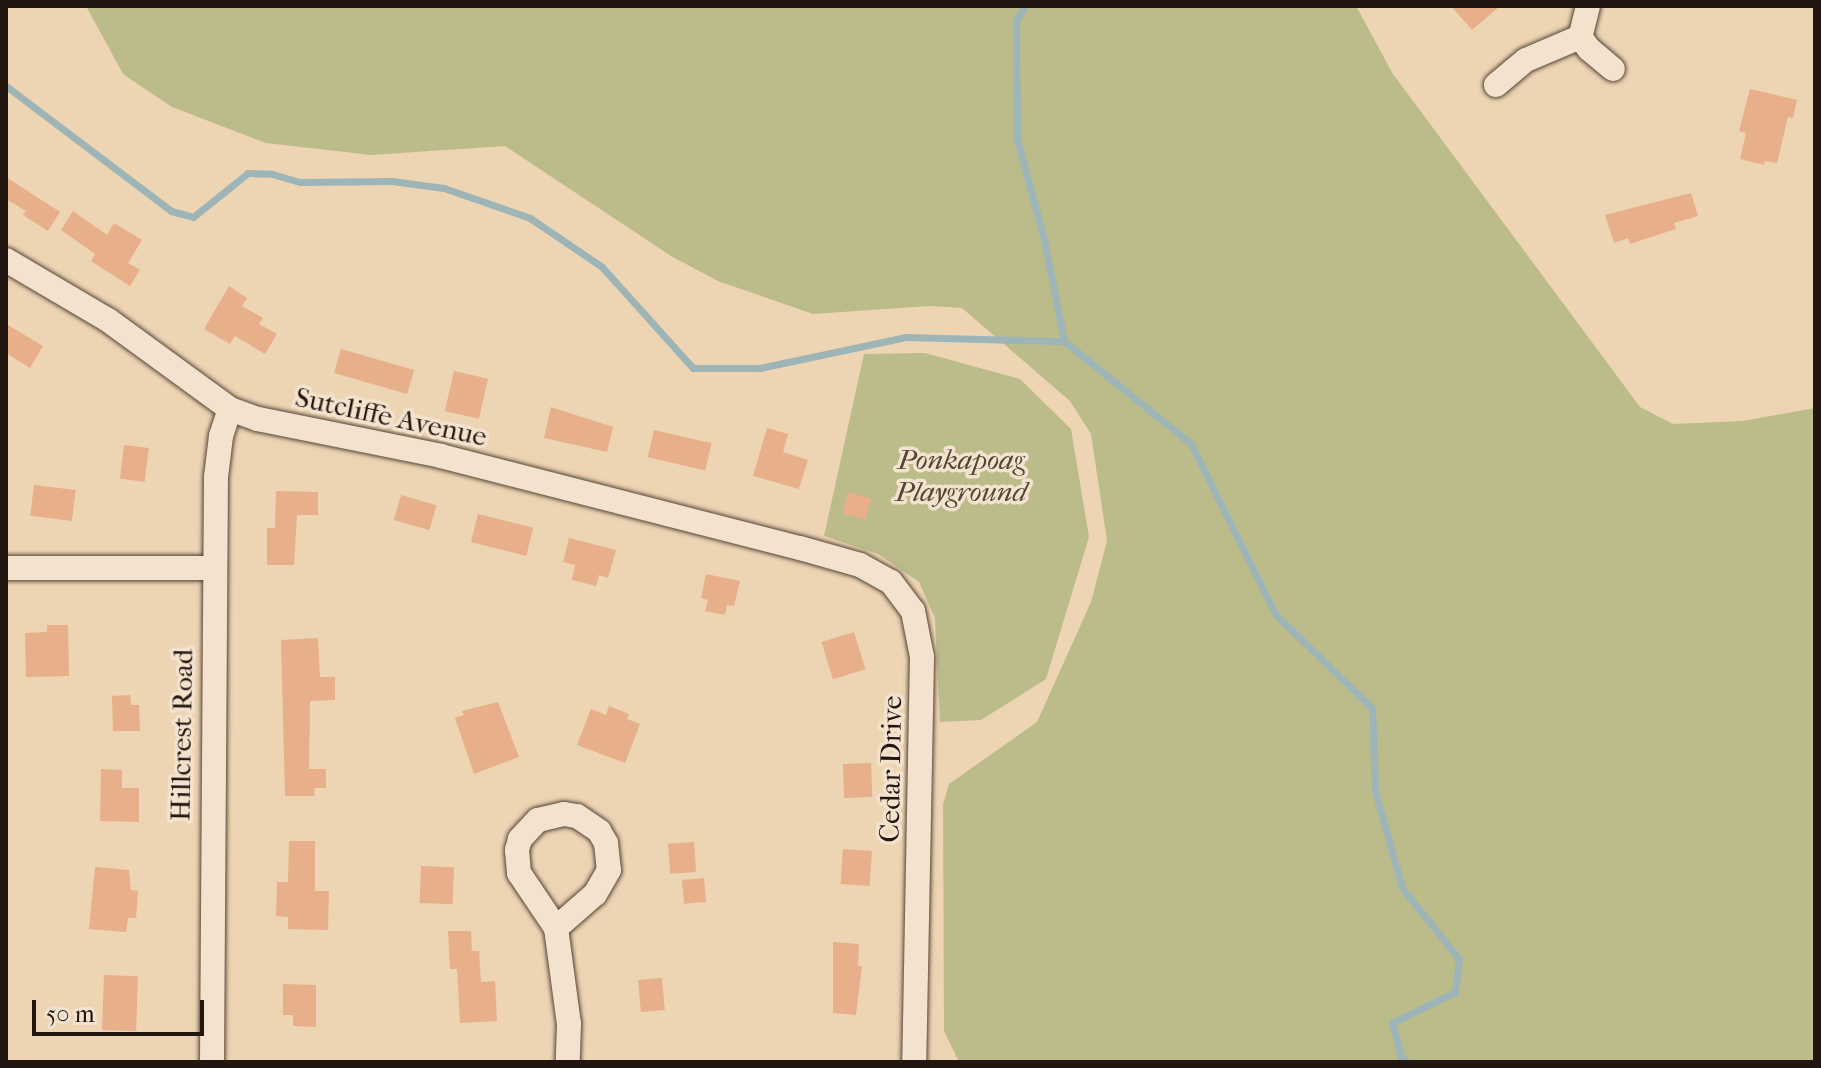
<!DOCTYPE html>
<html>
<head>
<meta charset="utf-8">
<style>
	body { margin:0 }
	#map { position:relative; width:1821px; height:1068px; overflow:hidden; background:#edd4b3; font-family:"IM FELL French Canon",serif }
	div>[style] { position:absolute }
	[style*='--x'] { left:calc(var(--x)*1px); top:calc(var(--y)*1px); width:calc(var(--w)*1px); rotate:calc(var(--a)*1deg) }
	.green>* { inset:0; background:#bcbc8a }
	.stream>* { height:7px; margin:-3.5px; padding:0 3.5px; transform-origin:3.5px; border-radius:3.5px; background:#9eb5b8 }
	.building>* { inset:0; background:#e7af8a; transform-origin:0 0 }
	.roads { filter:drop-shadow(0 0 2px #564538) drop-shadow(0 0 2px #564538) }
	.minor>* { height:24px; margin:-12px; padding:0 12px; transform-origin:12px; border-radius:12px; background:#f3e3ce }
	span { translate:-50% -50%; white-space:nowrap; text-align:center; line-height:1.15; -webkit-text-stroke:7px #f3e3ce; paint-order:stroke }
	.street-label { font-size:28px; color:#23150f }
	.park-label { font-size:28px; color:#514734; font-style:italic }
	.frame { position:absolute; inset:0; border:8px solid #23150f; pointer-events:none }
	.scale { position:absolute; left:32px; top:1000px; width:172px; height:36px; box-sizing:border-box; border:4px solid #23150f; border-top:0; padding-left:10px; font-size:24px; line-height:28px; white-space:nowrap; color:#23150f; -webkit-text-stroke:6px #f3e3ce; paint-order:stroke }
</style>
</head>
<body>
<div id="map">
	<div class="green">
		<div style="clip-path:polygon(86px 6px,1356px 6px,1393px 74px,1640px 407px,1673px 424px,1743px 421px,1815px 408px,1815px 1062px,959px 1062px,944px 1031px,943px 804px,949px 784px,1037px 722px,1091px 602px,1107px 541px,1091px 434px,1070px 401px,962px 308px,930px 306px,813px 314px,718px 281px,671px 256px,505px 146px,371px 155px,266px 143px,172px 107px,123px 74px)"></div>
		<div style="clip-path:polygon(925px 353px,1020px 379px,1071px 429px,1089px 537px,1046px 679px,981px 720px,940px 722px,935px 618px,919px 582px,878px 554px,824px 536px,864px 354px)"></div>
	</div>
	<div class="stream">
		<div style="--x:1025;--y:6;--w:17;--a:123"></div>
		<div style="--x:1016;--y:20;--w:119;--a:89.5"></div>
		<div style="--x:1017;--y:139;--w:105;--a:75"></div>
		<div style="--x:1044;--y:240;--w:103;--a:78.8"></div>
		<div style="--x:6;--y:86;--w:207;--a:37.1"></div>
		<div style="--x:171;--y:211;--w:23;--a:15"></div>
		<div style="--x:193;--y:217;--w:70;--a:-38.7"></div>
		<div style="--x:248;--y:173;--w:24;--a:2"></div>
		<div style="--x:272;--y:174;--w:29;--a:16"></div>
		<div style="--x:300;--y:182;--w:92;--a:-0.6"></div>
		<div style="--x:392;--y:181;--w:52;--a:7.7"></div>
		<div style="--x:444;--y:188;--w:91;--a:19.2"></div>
		<div style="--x:530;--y:218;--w:87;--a:34.2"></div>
		<div style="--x:602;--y:267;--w:136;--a:48"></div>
		<div style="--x:693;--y:368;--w:67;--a:0"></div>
		<div style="--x:760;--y:368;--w:149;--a:-12"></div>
		<div style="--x:906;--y:337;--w:158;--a:1.5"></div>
		<div style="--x:1064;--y:341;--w:164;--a:39"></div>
		<div style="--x:1191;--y:444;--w:191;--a:63.6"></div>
		<div style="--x:1276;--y:615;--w:134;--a:44.1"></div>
		<div style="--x:1372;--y:708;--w:83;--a:87.9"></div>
		<div style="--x:1375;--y:791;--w:101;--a:74.4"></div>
		<div style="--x:1402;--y:888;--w:91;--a:51.2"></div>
		<div style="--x:1459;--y:959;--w:33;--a:97"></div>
		<div style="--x:1455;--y:992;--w:70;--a:153.8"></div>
		<div style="--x:1392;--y:1023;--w:35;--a:75"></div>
		<div style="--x:1401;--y:1057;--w:9;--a:36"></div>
	</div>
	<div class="building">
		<div style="clip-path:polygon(1451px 6px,1500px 6px,1472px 30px)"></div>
		<div style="clip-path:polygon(1750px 89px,1797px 100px,1793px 118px,1788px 117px,1777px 163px,1765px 161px,1764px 165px,1740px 159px,1746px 133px,1739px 131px)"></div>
		<div style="clip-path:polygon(6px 177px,60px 212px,48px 231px,23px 215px,26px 211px,6px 199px)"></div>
		<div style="clip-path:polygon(1691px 193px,1698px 216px,1674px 223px,1676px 229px,1630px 244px,1628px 238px,1614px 243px,1605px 215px)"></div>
		<div style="clip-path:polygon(73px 211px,107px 235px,114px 223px,142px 240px,128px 263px,140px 270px,130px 286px,91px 261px,95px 254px,61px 230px)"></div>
		<div style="clip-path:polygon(229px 286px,247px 298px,242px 306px,263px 318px,259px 324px,277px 334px,265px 354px,235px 336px,230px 344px,204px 329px)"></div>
		<div style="clip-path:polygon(6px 324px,43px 346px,30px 368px,6px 353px)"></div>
		<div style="left:341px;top:349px;width:76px;height:25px;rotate:16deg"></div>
		<div style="left:454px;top:371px;width:35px;height:41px;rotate:13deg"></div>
		<div style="clip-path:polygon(551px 407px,613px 427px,607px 452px,544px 438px)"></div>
		<div style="clip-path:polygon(767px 428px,788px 434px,783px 452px,808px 460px,799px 489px,753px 476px)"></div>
		<div style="left:654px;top:430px;width:59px;height:28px;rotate:13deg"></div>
		<div style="left:124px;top:445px;width:25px;height:34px;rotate:7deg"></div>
		<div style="left:34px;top:485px;width:42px;height:31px;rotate:7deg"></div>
		<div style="clip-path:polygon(276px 491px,318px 492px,318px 515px,297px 515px,294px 565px,267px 565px,267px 528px,275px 528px)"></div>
		<div style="left:848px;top:492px;width:24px;height:22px;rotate:15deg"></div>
		<div style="left:401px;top:495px;width:37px;height:26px;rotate:16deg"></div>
		<div style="left:478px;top:514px;width:57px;height:29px;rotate:14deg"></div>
		<div style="clip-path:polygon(569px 538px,616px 550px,608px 578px,599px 575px,596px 586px,572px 580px,575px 565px,563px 562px)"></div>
		<div style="clip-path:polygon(706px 574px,740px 581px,734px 606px,727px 605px,725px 615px,705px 611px,708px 600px,701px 598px)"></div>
		<div style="clip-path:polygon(47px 625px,68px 625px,69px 676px,26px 677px,25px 633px,47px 632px)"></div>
		<div style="left:854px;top:632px;width:39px;height:34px;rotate:73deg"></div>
		<div style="clip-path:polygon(318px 638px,320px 677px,335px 677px,335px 700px,310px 701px,309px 769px,326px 769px,326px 788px,315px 788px,314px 796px,285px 796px,281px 640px)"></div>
		<div style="clip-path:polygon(130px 695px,131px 705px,139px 705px,140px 731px,113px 731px,112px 696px)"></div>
		<div style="clip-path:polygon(498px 702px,519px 757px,474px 774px,455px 718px,464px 715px,462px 711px)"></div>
		<div style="clip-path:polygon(609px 706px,629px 714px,627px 719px,640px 724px,625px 763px,577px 745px,591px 709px,606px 715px)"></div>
		<div style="left:871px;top:763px;width:34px;height:28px;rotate:88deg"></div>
		<div style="clip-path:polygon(101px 769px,122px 770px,122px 788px,139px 788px,139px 822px,100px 821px)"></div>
		<div style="clip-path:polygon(289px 841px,315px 841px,315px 891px,329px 891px,328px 930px,288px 929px,288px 917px,276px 916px,277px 882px,288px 882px)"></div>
		<div style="left:694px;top:842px;width:30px;height:26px;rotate:86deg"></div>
		<div style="left:843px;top:849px;width:29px;height:35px;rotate:4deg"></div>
		<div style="left:421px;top:866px;width:33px;height:37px;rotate:2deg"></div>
		<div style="clip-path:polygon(95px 867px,129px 870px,131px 890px,138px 891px,136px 918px,128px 918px,126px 932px,89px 929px)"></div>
		<div style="left:704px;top:878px;width:24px;height:22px;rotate:85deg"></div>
		<div style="clip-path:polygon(448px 931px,471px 931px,472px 951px,479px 951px,481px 982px,495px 981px,497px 1021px,460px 1023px,457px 969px,450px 969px)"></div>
		<div style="clip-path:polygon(833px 942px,859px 944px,858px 966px,862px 966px,856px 1015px,833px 1013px)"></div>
		<div style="left:104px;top:975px;width:34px;height:55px;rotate:2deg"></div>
		<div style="left:662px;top:978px;width:32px;height:24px;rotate:85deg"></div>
		<div style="clip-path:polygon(283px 984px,316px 985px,316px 1027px,293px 1026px,293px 1015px,283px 1015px)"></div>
	</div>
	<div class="roads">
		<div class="minor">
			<div style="--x:1588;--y:6;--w:32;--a:104"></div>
			<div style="--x:1580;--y:37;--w:15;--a:53"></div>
			<div style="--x:1589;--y:49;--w:31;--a:40"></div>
			<div style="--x:1496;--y:85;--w:39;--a:-40"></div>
			<div style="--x:1526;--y:60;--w:59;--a:-23.1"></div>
			<div style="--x:6;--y:260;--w:118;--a:30.5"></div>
			<div style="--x:108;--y:320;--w:151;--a:36.1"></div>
			<div style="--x:230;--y:409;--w:30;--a:20"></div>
			<div style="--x:258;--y:419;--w:187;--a:11.4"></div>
			<div style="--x:441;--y:456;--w:371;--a:14.4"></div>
			<div style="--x:800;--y:548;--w:62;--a:15.8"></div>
			<div style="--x:860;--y:565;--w:35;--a:29"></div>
			<div style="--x:891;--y:582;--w:36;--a:53"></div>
			<div style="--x:913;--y:611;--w:47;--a:78.9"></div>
			<div style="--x:922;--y:657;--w:405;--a:91.1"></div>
			<div style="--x:6;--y:568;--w:209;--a:0"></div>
			<div style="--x:564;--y:814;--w:13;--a:9"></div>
			<div style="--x:577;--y:816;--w:27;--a:34"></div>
			<div style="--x:599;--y:831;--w:14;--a:60"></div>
			<div style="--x:606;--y:843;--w:27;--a:84"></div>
			<div style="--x:609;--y:870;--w:28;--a:120"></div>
			<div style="--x:595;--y:894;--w:52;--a:138.9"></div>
			<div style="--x:556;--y:928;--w:66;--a:-123.9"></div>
			<div style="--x:519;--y:873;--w:23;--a:-95"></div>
			<div style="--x:517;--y:850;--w:11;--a:-75"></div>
			<div style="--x:520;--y:839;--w:26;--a:-47"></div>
			<div style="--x:538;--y:820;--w:27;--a:-13"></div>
			<div style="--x:556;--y:928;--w:97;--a:82.3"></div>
			<div style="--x:569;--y:1024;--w:38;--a:92"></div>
			<div style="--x:212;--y:1062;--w:585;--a:-89.61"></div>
			<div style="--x:216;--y:477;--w:41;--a:-83"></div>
			<div style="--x:221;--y:436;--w:28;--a:-72"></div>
		</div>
	</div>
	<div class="street-label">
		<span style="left:391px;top:417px;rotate:12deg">Sutcliffe Avenue</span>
		<span style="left:182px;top:735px;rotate:-89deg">Hillcrest Road</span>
		<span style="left:891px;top:769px;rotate:-89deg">Cedar Drive</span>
	</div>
	<div class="park-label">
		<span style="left:961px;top:476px">Ponkapoag<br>Playground</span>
	</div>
	<div class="frame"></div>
	<div class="scale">50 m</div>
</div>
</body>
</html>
